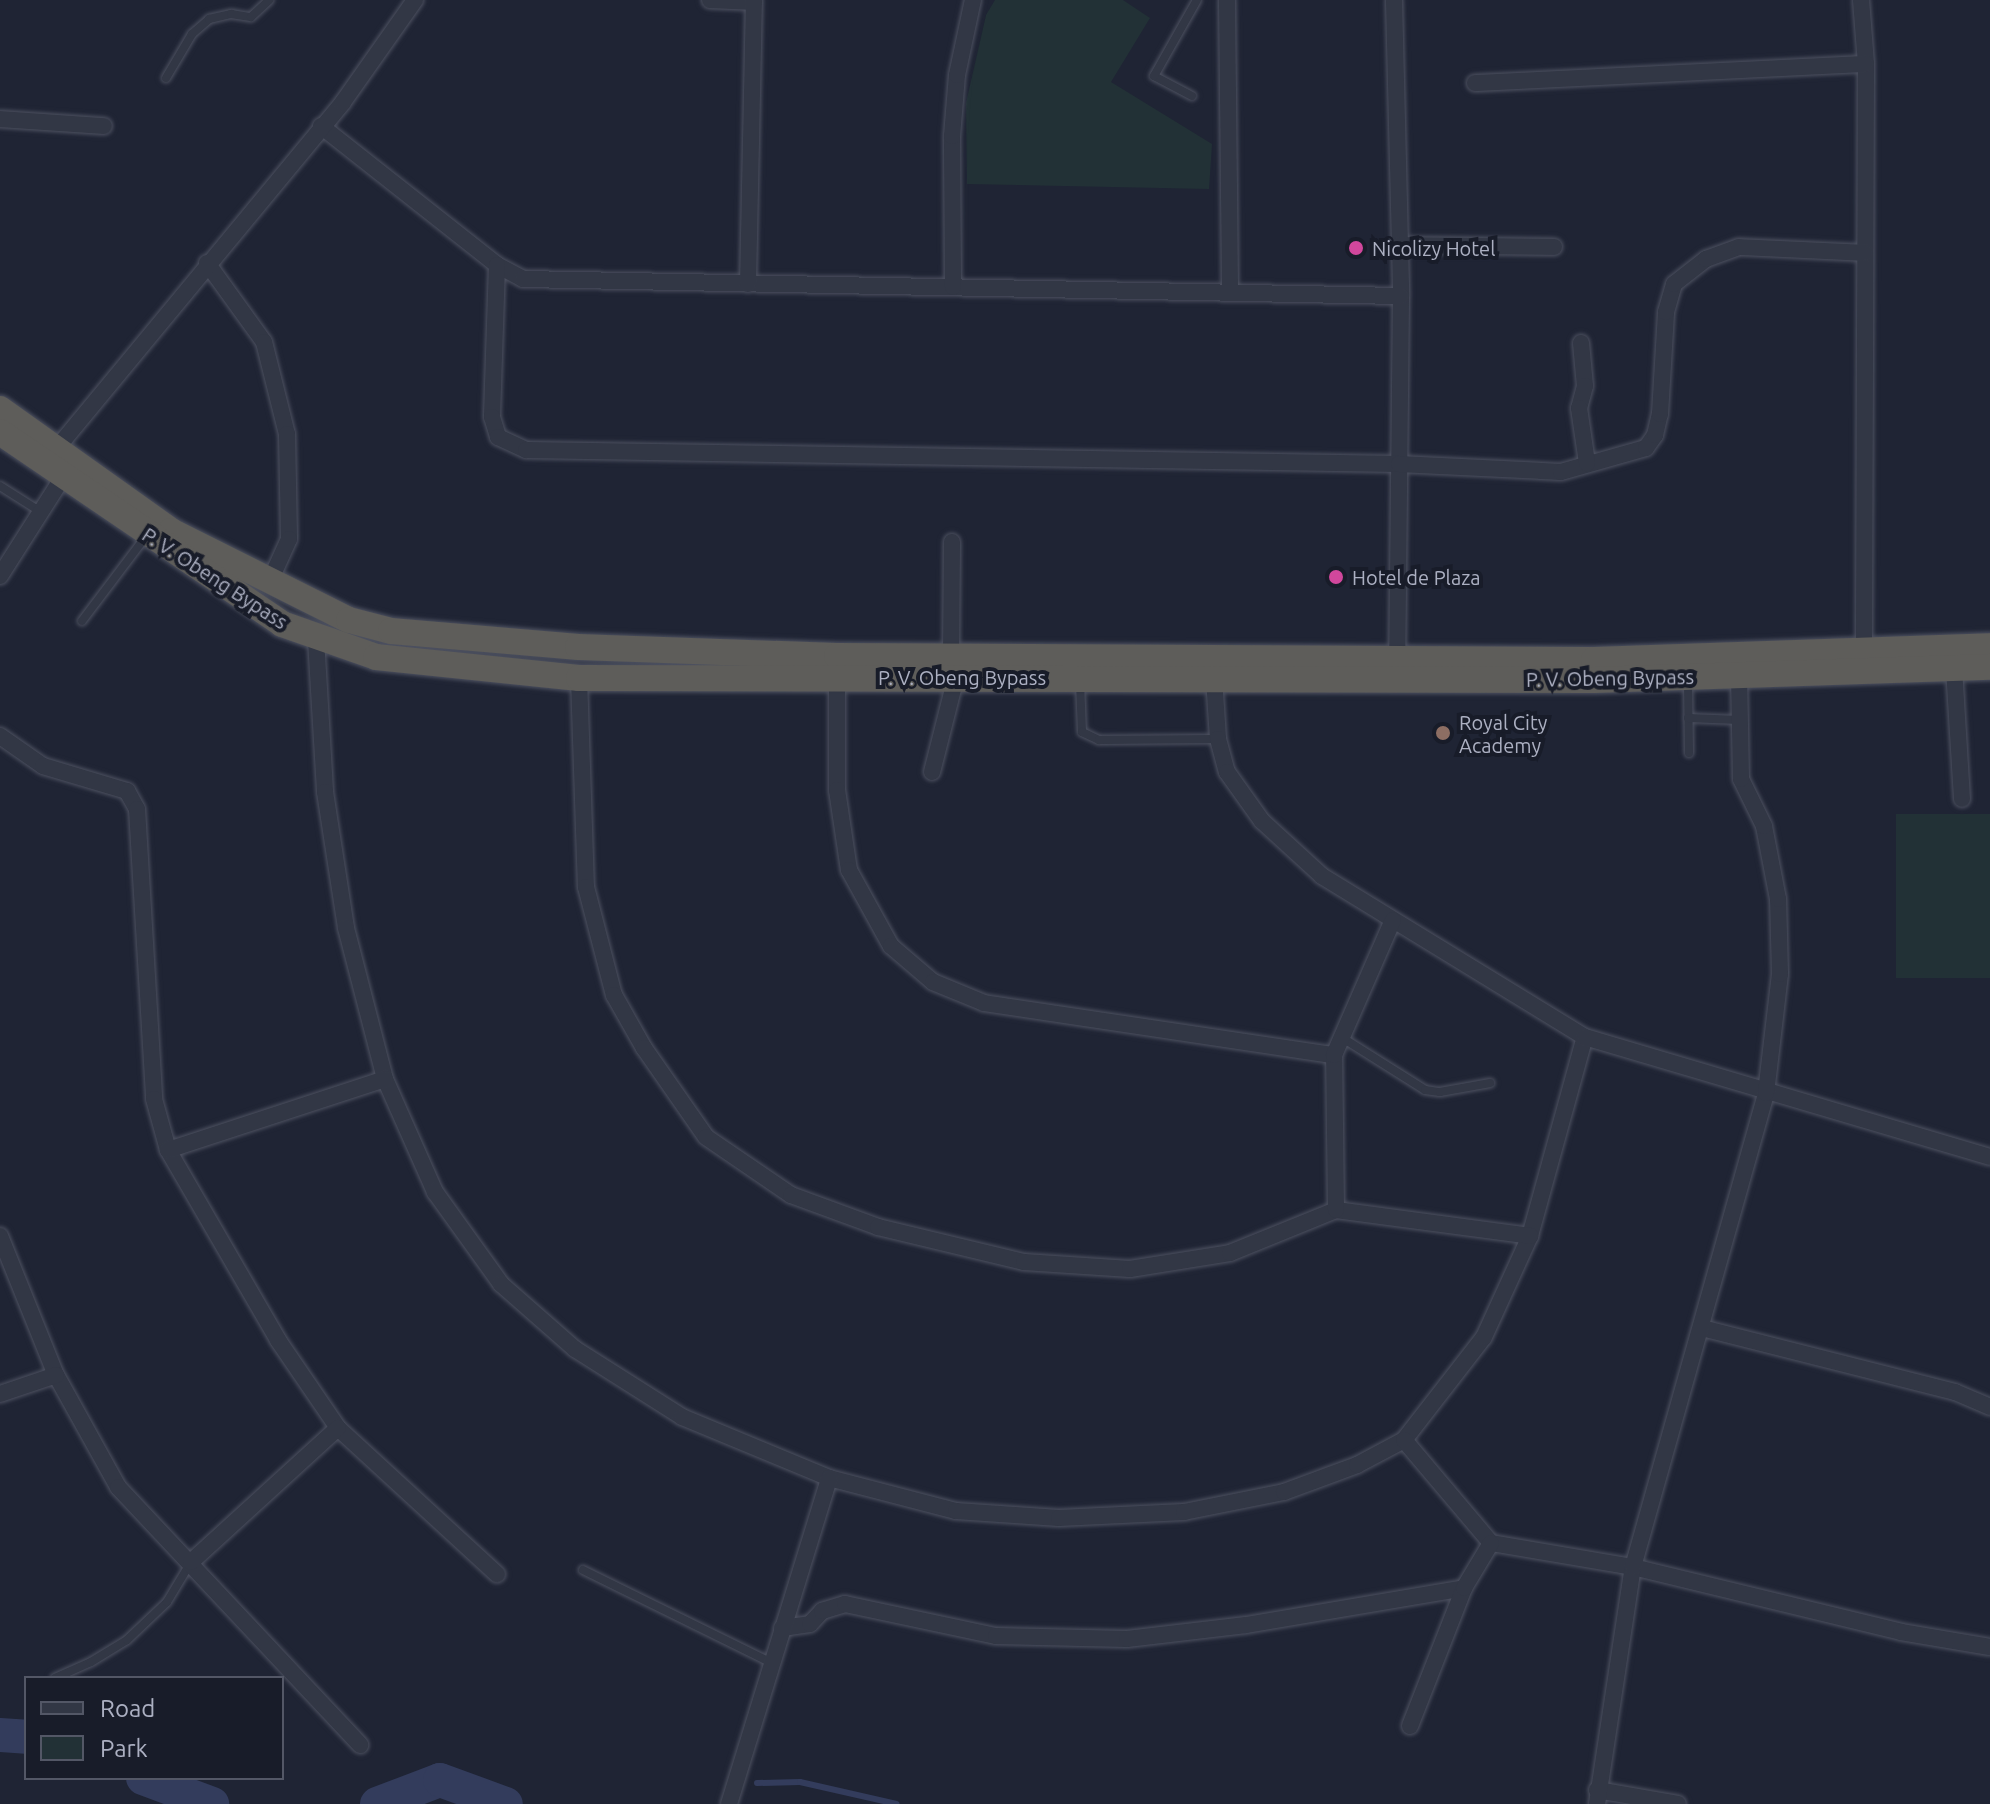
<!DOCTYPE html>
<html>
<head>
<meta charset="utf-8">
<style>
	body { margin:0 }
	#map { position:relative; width:1990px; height:1804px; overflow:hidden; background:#1f2434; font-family:Ubuntu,sans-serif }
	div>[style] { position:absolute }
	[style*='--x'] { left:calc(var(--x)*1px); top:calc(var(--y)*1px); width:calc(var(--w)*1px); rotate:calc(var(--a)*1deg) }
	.green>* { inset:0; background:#223136; transform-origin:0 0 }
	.stream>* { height:6px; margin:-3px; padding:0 3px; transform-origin:3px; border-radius:3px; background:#333c5c }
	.river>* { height:34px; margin:-17px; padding:0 17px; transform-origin:17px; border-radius:17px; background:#333c5c }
	.roads { filter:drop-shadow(0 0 2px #4d5160) drop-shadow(0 0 2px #4d5160) }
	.service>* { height:8px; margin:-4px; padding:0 4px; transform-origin:4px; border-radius:4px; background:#323745 }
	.minor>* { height:16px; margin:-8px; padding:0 8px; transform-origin:8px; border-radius:8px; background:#323745 }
	.trunk>* { height:26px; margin:-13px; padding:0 13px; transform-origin:13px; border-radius:13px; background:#5e5d5a }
	.dots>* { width:22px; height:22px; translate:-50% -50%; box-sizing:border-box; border:4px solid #181c29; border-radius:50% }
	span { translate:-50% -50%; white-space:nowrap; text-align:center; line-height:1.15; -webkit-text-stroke:8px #181c29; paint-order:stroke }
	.poi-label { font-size:20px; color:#acb0c2 }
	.left { translate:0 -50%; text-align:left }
	.street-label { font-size:20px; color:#acb0c2 }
	.legend { position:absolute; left:24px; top:1676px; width:260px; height:104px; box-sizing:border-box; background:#181c29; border:2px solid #535766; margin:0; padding:10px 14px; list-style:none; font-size:24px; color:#acb0c2 }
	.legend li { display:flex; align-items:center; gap:16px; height:40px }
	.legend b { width:40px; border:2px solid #535766 }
</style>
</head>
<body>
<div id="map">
	<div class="green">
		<div style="clip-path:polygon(995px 0,1123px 0,1150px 18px,1111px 82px,1212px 144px,1209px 189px,967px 184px,966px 103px,986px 15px)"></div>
		<div style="left:1990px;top:814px;width:164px;height:94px;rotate:90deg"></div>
	</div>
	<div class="stream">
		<div style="--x:757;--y:1783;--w:43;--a:-1.3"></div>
		<div style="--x:800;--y:1782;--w:99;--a:12.8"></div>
	</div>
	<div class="river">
		<div style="--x:0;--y:1735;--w:26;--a:4"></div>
		<div style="--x:143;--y:1778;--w:74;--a:20.6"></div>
		<div style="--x:377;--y:1804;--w:67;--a:-20.9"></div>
		<div style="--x:440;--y:1780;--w:70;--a:20"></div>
	</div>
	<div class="roads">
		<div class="service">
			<div style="--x:166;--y:78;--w:51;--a:-59.4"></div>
			<div style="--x:192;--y:34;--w:23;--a:-41"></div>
			<div style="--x:209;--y:19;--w:23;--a:-13"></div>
			<div style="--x:231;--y:14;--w:20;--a:9"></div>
			<div style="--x:251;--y:17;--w:25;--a:-43"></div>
			<div style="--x:1192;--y:96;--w:43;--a:-152.2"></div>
			<div style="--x:1154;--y:76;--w:87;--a:-60.5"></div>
			<div style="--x:0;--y:486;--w:49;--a:32.4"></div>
			<div style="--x:82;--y:621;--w:108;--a:-52.9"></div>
			<div style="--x:1080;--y:682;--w:50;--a:87.7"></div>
			<div style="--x:1082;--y:732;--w:19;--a:25"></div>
			<div style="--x:1099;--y:740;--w:118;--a:-0.5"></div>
			<div style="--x:1688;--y:682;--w:71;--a:89.2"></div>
			<div style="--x:1688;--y:718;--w:51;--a:2.2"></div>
			<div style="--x:1341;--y:1037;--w:99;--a:32.2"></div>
			<div style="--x:1425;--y:1090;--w:15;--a:8"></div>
			<div style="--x:1440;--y:1092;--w:51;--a:-10.2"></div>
			<div style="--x:583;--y:1570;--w:208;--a:26.2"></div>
			<div style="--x:55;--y:1678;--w:39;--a:-24"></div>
			<div style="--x:91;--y:1662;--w:42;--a:-31.4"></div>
			<div style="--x:127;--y:1640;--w:55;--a:-43.5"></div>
			<div style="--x:167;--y:1602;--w:47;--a:-59"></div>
		</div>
		<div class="minor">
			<div style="--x:710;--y:0;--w:44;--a:2.6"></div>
			<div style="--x:1227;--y:0;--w:293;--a:89.4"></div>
			<div style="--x:1394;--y:0;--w:296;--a:88.6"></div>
			<div style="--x:1401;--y:296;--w:369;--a:90.6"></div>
			<div style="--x:1861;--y:0;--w:64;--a:85.5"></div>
			<div style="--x:1866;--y:64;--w:587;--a:90.2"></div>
			<div style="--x:1475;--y:83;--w:391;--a:-2.8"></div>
			<div style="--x:0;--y:119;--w:104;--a:3.9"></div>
			<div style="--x:321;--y:126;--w:224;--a:38.3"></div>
			<div style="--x:497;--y:265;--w:30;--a:28"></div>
			<div style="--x:523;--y:279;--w:878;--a:1.11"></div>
			<div style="--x:1400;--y:245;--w:154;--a:0.7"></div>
			<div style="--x:207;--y:263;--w:97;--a:54.2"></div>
			<div style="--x:264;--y:342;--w:95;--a:76"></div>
			<div style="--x:287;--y:434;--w:105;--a:88.9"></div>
			<div style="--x:289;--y:539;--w:48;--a:114.4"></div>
			<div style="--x:497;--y:265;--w:152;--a:91.9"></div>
			<div style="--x:492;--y:417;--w:21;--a:73"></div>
			<div style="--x:498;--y:437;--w:31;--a:25"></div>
			<div style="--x:526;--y:450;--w:873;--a:0.92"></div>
			<div style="--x:1399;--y:464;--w:162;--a:2.8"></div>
			<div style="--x:1561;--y:472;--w:88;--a:-15.8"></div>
			<div style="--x:1646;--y:448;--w:16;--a:-55"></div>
			<div style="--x:1655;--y:435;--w:22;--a:-77"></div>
			<div style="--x:1660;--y:414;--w:102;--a:-86.6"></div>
			<div style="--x:1666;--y:312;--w:29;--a:-74"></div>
			<div style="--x:1674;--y:284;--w:41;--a:-38"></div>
			<div style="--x:1706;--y:259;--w:35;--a:-20"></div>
			<div style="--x:1739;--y:247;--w:126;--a:2.7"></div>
			<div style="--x:748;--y:284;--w:284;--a:-88.8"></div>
			<div style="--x:953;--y:287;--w:151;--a:-90.4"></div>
			<div style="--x:952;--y:136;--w:61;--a:-85.3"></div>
			<div style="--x:957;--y:75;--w:77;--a:-78"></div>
			<div style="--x:1581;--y:343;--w:43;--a:84.7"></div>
			<div style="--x:1585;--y:386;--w:23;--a:105"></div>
			<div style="--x:1579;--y:408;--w:56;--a:81.7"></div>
			<div style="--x:57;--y:448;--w:449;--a:-50.4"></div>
			<div style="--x:343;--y:102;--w:125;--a:-54.8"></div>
			<div style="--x:0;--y:576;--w:117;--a:-57.5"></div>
			<div style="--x:316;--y:639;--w:153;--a:86.6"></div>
			<div style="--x:325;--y:792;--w:138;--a:81.2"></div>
			<div style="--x:346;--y:928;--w:156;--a:75.5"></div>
			<div style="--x:385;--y:1079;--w:124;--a:66.1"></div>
			<div style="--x:435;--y:1192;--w:113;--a:54.3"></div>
			<div style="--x:501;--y:1284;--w:98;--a:41.3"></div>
			<div style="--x:575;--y:1349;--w:127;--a:32.4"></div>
			<div style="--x:682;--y:1417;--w:159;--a:22.5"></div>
			<div style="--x:829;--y:1478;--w:131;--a:14.6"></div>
			<div style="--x:956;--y:1511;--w:103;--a:3.9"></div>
			<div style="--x:1059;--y:1518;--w:125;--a:-2.7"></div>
			<div style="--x:1184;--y:1512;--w:102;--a:-11.3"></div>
			<div style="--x:1284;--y:1492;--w:78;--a:-20.3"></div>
			<div style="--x:1357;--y:1465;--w:53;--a:-28"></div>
			<div style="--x:1404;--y:1440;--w:130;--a:-52.2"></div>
			<div style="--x:1484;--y:1337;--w:111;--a:-65.5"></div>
			<div style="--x:1530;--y:1236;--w:206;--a:-74.6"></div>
			<div style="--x:951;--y:656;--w:114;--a:-89.5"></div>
			<div style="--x:1954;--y:668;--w:131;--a:86.5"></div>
			<div style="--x:837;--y:676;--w:114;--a:90"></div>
			<div style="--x:837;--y:790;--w:81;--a:81.5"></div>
			<div style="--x:849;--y:870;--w:87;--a:61.1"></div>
			<div style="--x:891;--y:946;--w:55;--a:40.6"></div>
			<div style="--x:933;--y:982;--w:55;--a:22.4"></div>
			<div style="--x:984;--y:1003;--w:354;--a:8.5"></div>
			<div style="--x:579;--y:678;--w:209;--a:88.1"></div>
			<div style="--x:586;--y:887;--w:112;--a:75.5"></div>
			<div style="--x:614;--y:995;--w:61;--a:60.5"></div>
			<div style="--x:644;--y:1048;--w:108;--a:55.1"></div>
			<div style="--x:706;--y:1137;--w:103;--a:34.3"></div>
			<div style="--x:791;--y:1195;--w:93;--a:20.2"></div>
			<div style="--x:878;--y:1227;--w:150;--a:13.5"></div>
			<div style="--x:1024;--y:1262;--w:106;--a:3.8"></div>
			<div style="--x:1130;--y:1269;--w:101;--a:-9.1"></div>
			<div style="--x:1230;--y:1253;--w:114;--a:-22.1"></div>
			<div style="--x:1336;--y:1210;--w:196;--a:7.6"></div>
			<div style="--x:1214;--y:678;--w:61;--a:86.2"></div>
			<div style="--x:1218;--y:739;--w:34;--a:75"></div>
			<div style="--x:1227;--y:772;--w:60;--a:54.5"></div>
			<div style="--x:1262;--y:821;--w:81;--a:42.5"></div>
			<div style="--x:1322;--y:876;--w:308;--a:31.5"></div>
			<div style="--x:1585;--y:1037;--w:422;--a:16.5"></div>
			<div style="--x:0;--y:736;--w:52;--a:34.9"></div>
			<div style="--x:43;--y:766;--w:88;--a:16.6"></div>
			<div style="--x:127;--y:791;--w:21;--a:61"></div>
			<div style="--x:137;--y:809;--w:290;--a:86.6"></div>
			<div style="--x:154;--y:1099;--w:53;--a:74.6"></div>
			<div style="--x:168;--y:1150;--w:220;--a:59.9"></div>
			<div style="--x:278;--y:1340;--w:107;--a:55.7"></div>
			<div style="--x:338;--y:1428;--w:216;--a:42.6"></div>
			<div style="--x:932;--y:772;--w:98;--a:-75.8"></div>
			<div style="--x:168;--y:1150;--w:228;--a:-18.1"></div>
			<div style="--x:1336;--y:1210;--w:155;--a:-90.7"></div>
			<div style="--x:1334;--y:1055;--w:147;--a:-66.4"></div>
			<div style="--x:0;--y:1236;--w:150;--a:68.1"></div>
			<div style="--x:56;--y:1375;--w:128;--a:61"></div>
			<div style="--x:118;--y:1487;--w:354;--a:46.8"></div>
			<div style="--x:1702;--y:1328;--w:261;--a:14.2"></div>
			<div style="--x:1955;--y:1392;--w:38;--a:23"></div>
			<div style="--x:0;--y:1394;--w:59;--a:-18.7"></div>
			<div style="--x:1404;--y:1440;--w:135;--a:49.8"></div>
			<div style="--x:1491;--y:1543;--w:144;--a:9.6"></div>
			<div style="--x:1633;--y:1567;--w:276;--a:13.6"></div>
			<div style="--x:1901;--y:1632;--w:90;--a:9.6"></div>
			<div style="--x:191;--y:1562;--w:199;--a:-42.4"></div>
			<div style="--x:782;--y:1628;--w:28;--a:-8"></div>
			<div style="--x:810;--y:1624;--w:18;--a:-47"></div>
			<div style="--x:822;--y:1611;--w:24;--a:-17"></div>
			<div style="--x:845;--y:1604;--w:154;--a:12"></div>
			<div style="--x:996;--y:1636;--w:131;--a:1.3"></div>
			<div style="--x:1127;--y:1639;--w:120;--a:-6.7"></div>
			<div style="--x:1246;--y:1625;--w:221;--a:-9.6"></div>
			<div style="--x:1410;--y:1726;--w:148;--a:-68.6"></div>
			<div style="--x:1464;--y:1588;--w:52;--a:-59"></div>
			<div style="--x:1597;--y:1790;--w:82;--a:9.8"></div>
			<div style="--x:729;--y:1804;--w:341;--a:-72.9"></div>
			<div style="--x:1597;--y:1804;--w:240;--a:-81.4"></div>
			<div style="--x:1633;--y:1567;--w:492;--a:-74.3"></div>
			<div style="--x:1766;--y:1093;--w:120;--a:-83.3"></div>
			<div style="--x:1780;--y:974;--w:75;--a:-91.5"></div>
			<div style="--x:1778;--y:899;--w:74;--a:-100.9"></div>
			<div style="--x:1764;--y:826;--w:52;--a:-116.1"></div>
			<div style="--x:1741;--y:779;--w:104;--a:-91.1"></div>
		</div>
		<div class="trunk">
			<div style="--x:0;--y:409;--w:210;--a:35.5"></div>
			<div style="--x:171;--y:531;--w:199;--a:26.6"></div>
			<div style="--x:349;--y:620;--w:43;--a:14.7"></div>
			<div style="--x:391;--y:631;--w:188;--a:4.9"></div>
			<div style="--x:578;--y:647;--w:259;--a:2"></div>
			<div style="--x:837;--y:656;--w:757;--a:0.3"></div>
			<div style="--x:1594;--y:660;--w:396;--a:-2"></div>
			<div style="--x:0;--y:432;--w:341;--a:34.2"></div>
			<div style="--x:282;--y:624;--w:100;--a:19.3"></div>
			<div style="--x:376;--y:657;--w:204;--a:5.9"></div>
			<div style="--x:579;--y:678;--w:1015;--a:0.11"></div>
			<div style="--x:1594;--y:680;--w:396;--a:-1.9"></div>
		</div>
	</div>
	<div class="dots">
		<div style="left:1356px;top:248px;background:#d1479c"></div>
		<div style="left:1336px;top:577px;background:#d1479c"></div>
		<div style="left:1443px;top:733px;background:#8d6e63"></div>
	</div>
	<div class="poi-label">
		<span class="left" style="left:1372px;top:248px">Nicolizy Hotel</span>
		<span class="left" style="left:1352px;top:577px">Hotel de Plaza</span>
		<span class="left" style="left:1459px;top:734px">Royal City<br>Academy</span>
	</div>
	<div class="street-label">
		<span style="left:215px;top:578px;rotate:33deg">P. V. Obeng Bypass</span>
		<span style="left:962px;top:677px">P. V. Obeng Bypass</span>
		<span style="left:1610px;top:678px;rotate:-1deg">P. V. Obeng Bypass</span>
	</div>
	<ul class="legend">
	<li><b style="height:10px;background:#323745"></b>Road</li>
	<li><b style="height:22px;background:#223136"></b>Park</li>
	</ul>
</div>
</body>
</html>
